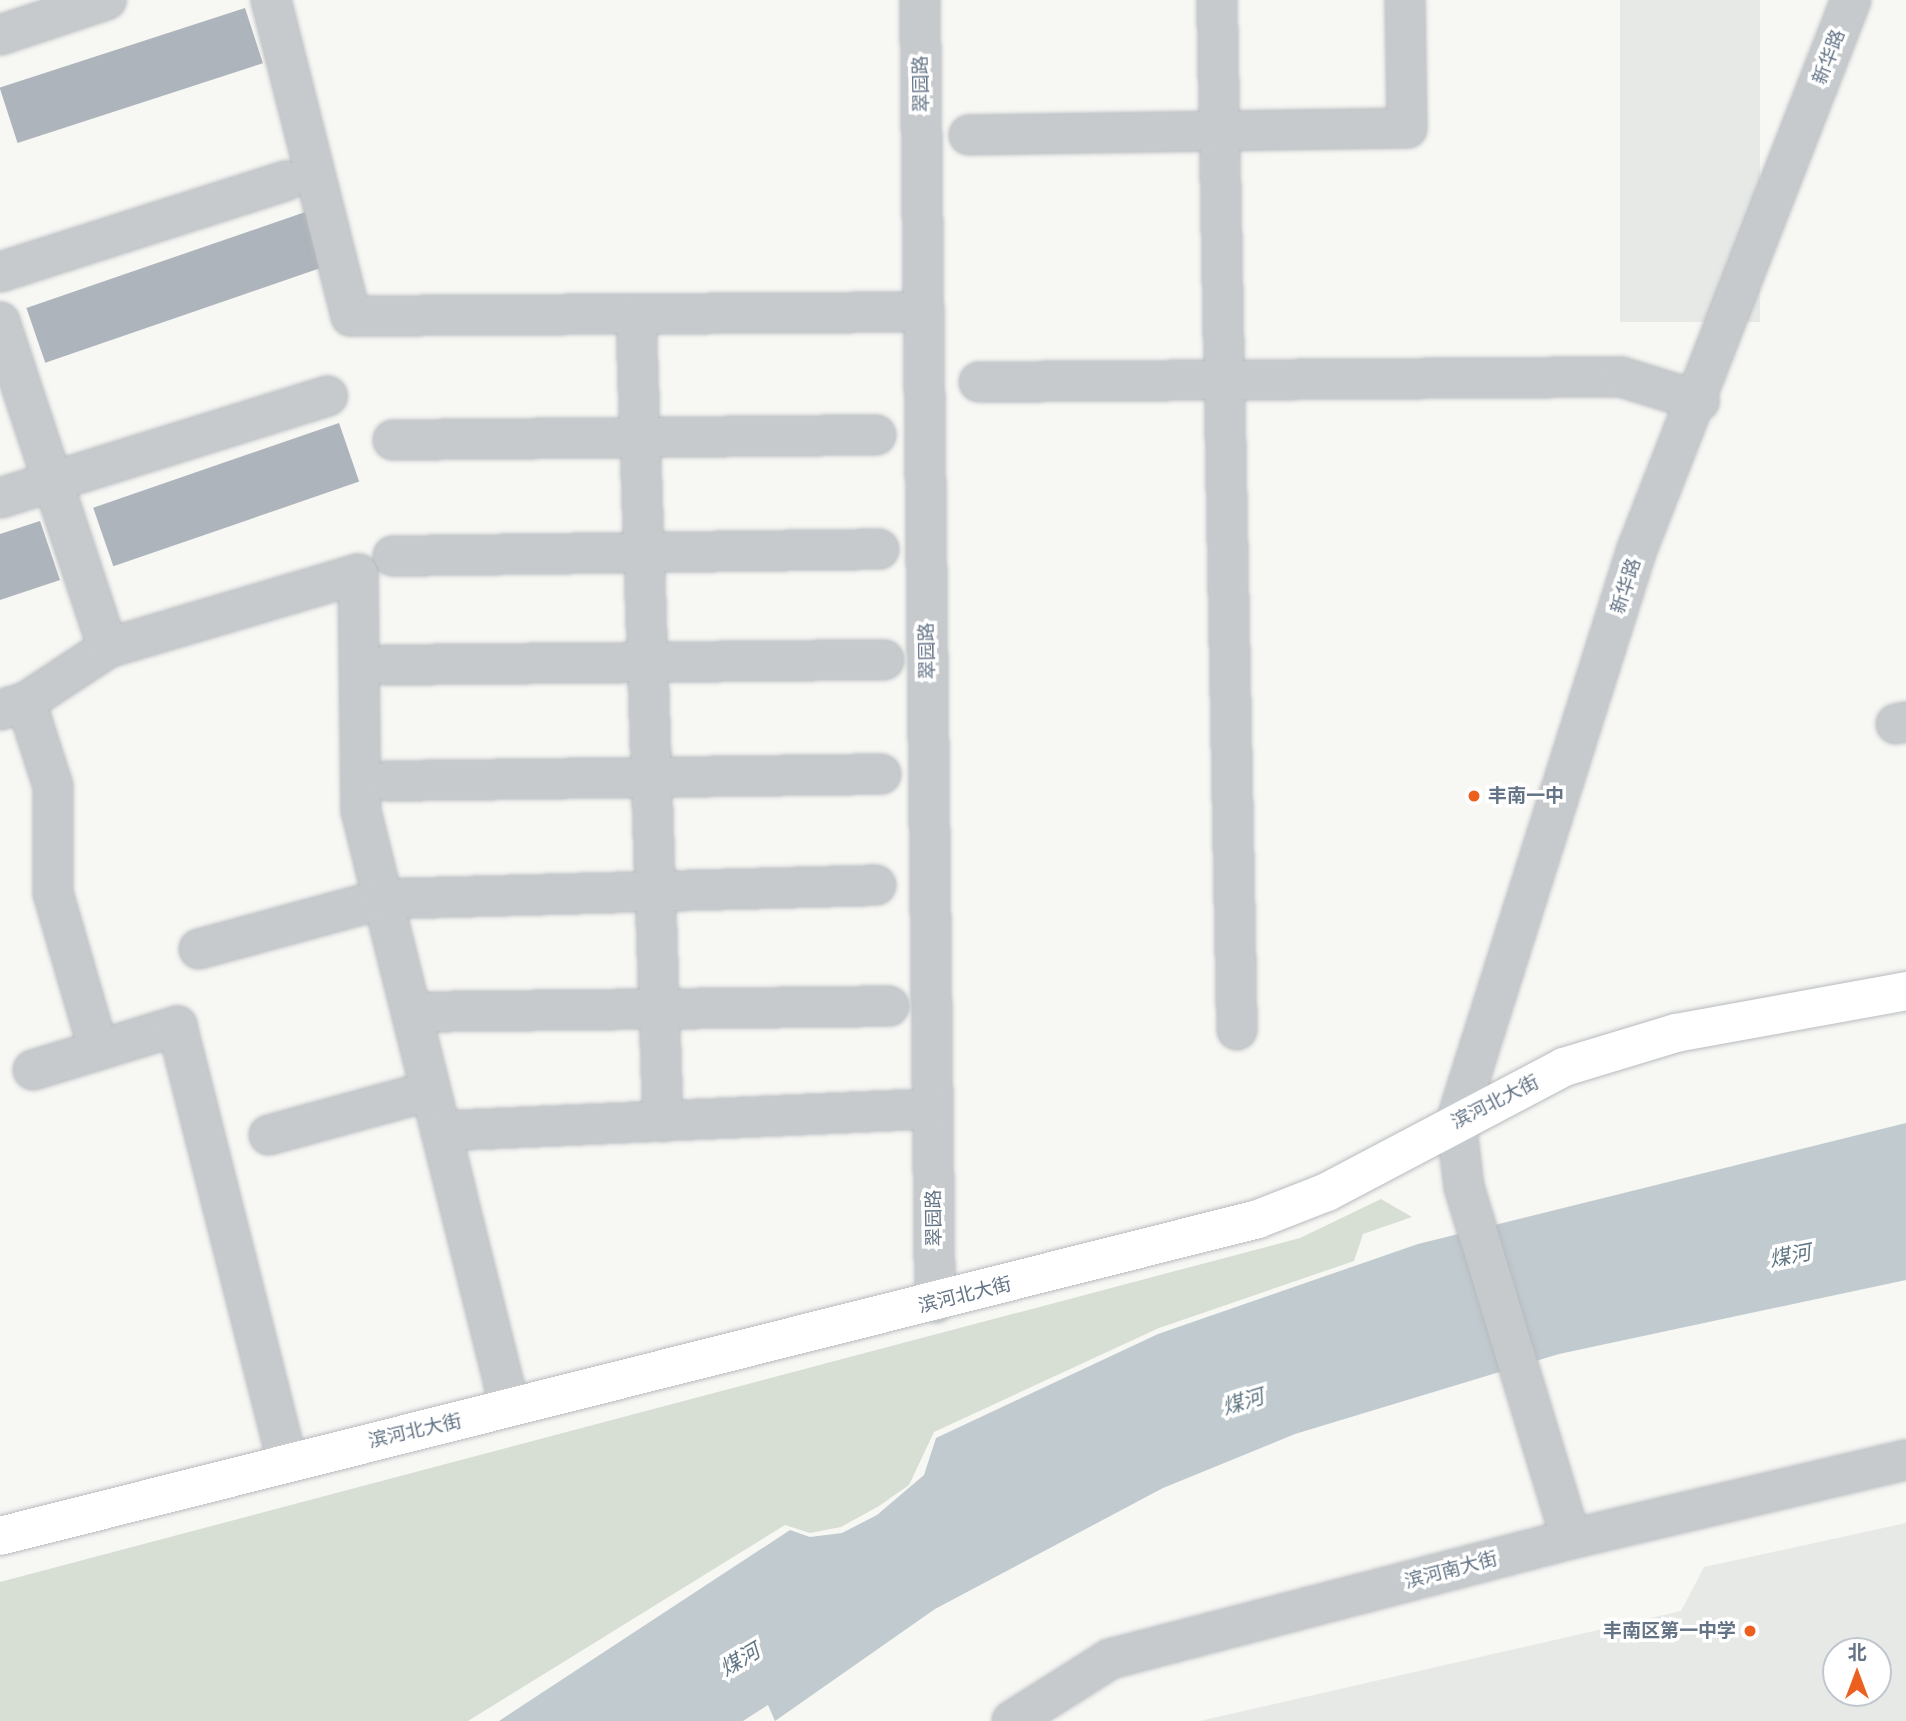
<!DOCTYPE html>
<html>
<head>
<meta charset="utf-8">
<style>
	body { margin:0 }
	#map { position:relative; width:1906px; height:1721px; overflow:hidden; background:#f7f7f4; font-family:"Space Grotesk","Noto Sans SC",sans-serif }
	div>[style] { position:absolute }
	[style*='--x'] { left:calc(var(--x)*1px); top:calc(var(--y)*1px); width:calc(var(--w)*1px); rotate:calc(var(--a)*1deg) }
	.built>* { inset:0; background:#e7e9e7; transform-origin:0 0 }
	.green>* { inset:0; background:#d7dfd4 }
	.water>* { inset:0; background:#c0cacf }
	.building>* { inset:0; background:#adb4bb; transform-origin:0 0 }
	.roads { filter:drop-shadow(0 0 2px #b7bbbf) drop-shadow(0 0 2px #b7bbbf) }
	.minor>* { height:38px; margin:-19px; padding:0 19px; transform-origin:19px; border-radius:19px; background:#c6cacd }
	.major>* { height:38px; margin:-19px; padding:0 19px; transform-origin:19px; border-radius:19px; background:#fff }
	.dots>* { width:19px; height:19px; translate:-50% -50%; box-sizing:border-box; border:4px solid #fff; border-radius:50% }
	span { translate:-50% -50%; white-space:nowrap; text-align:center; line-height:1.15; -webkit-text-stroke:7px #fff; paint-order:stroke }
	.street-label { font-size:19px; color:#647486 }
	.poi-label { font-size:19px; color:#647486; font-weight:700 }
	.left { translate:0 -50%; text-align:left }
	.right { translate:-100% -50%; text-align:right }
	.water-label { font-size:21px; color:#607683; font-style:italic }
	.north { position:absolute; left:1822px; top:1637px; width:70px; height:70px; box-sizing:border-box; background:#fff; border:2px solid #c1c7cf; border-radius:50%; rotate:0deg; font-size:19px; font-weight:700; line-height:28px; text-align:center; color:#647486 }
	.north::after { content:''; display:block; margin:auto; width:24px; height:32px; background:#ec601f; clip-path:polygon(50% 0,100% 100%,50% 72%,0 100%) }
</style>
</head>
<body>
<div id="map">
	<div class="built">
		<div style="left:1620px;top:0;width:140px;height:322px"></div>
		<div style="clip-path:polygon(evenodd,1906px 1523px,1906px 1721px,1200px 1721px,1681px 1611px,1704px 1567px,1906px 1523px,1878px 1651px,1878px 1693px,1836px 1693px,1836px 1651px,1878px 1651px)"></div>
	</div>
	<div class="green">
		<div style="clip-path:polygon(1381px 1199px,1412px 1217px,1363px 1234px,1354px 1261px,1159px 1328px,934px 1432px,909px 1485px,879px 1506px,841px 1527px,810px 1533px,785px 1525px,468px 1721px,0 1721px,0 1582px,1300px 1238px)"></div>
	</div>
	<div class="water">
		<div style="clip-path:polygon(1906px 1123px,1906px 1280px,1559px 1354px,1295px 1434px,1163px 1488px,935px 1609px,775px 1721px,768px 1705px,743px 1721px,499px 1721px,790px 1530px,810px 1537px,842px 1533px,877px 1515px,924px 1475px,936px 1438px,1158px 1334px,1418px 1244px)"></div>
	</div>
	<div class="building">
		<div style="left:245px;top:8px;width:58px;height:258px;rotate:72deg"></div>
		<div style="left:311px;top:210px;width:58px;height:301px;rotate:71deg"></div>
		<div style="left:339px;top:423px;width:62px;height:260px;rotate:71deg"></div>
		<div style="clip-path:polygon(40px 521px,60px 580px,0 600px,0 534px)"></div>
	</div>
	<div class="roads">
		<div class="minor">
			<div style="--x:271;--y:0;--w:326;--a:75.8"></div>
			<div style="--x:351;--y:316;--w:573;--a:-0.4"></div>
			<div style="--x:920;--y:0;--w:1303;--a:89.34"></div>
			<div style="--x:1217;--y:0;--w:1030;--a:88.89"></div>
			<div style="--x:0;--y:35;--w:112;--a:-18.3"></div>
			<div style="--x:969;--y:135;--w:438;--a:-0.9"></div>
			<div style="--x:1407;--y:128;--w:128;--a:-90.9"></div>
			<div style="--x:0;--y:272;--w:300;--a:-17.7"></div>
			<div style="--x:636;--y:315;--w:807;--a:88.08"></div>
			<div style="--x:0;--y:322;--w:343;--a:71.7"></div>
			<div style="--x:979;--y:382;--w:642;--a:-0.45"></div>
			<div style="--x:1621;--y:377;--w:82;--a:17.1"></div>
			<div style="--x:393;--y:440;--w:483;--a:-0.6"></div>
			<div style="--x:0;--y:498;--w:343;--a:-17.3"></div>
			<div style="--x:393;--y:556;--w:486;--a:-0.8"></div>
			<div style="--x:386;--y:665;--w:498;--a:-0.6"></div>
			<div style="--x:26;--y:702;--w:88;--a:72.2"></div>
			<div style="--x:53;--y:786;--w:107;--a:90"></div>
			<div style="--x:53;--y:893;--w:161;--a:73.8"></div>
			<div style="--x:0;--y:710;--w:27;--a:-17"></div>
			<div style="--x:26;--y:702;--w:98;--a:-33.4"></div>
			<div style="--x:108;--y:648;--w:261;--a:-16.5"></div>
			<div style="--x:358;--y:574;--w:237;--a:89.3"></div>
			<div style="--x:361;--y:811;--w:615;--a:75.99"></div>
			<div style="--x:1896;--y:724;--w:10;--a:-11"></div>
			<div style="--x:388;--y:781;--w:493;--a:-0.8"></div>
			<div style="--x:199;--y:949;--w:191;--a:-15.2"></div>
			<div style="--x:383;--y:899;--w:493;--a:-1.6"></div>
			<div style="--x:411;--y:1012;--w:478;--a:-0.7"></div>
			<div style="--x:33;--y:1070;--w:151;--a:-17"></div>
			<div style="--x:177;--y:1026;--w:449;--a:75.8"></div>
			<div style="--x:441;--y:1131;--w:491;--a:-2.6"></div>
			<div style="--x:269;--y:1135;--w:167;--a:-15.3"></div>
			<div style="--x:1571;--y:1539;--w:368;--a:-106.9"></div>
			<div style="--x:1464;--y:1187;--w:65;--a:-97"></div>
			<div style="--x:1456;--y:1122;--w:598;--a:-72.47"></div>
			<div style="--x:1636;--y:552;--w:592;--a:-68.72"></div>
			<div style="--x:1012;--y:1721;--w:116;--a:-32.3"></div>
			<div style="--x:1110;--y:1659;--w:476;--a:-14.6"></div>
			<div style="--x:1571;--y:1539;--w:344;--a:-13.3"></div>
		</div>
		<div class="major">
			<div style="--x:0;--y:1536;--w:1297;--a:-14.14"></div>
			<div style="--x:1258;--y:1219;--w:74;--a:-21.4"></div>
			<div style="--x:1327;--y:1192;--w:268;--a:-27.8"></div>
			<div style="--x:1564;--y:1067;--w:117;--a:-16.9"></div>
			<div style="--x:1676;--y:1033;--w:234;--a:-10.3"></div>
		</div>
	</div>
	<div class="dots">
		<div style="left:1474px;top:796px;background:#ec601f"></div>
		<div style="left:1750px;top:1631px;background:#ec601f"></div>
	</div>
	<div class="street-label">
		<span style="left:1829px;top:57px;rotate:-69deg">新华路</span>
		<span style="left:921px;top:84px;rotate:-91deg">翠园路</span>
		<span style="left:1626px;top:586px;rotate:-72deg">新华路</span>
		<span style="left:927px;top:651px;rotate:-91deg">翠园路</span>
		<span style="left:1495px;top:1102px;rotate:-27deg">滨河北大街</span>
		<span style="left:934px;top:1218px;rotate:-91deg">翠园路</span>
		<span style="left:965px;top:1295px;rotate:-14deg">滨河北大街</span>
		<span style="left:415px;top:1431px;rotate:-13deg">滨河北大街</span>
		<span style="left:1451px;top:1570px;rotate:-15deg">滨河南大街</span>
	</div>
	<div class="poi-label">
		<span class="left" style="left:1488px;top:796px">丰南一中</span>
		<span class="right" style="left:1736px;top:1631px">丰南区第一中学</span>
	</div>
	<div class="water-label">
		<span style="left:1790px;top:1256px;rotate:-11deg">煤河</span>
		<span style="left:1243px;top:1402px;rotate:-17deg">煤河</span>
		<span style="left:740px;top:1660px;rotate:-31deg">煤河</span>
	</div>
	<div class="north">北</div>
</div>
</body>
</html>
